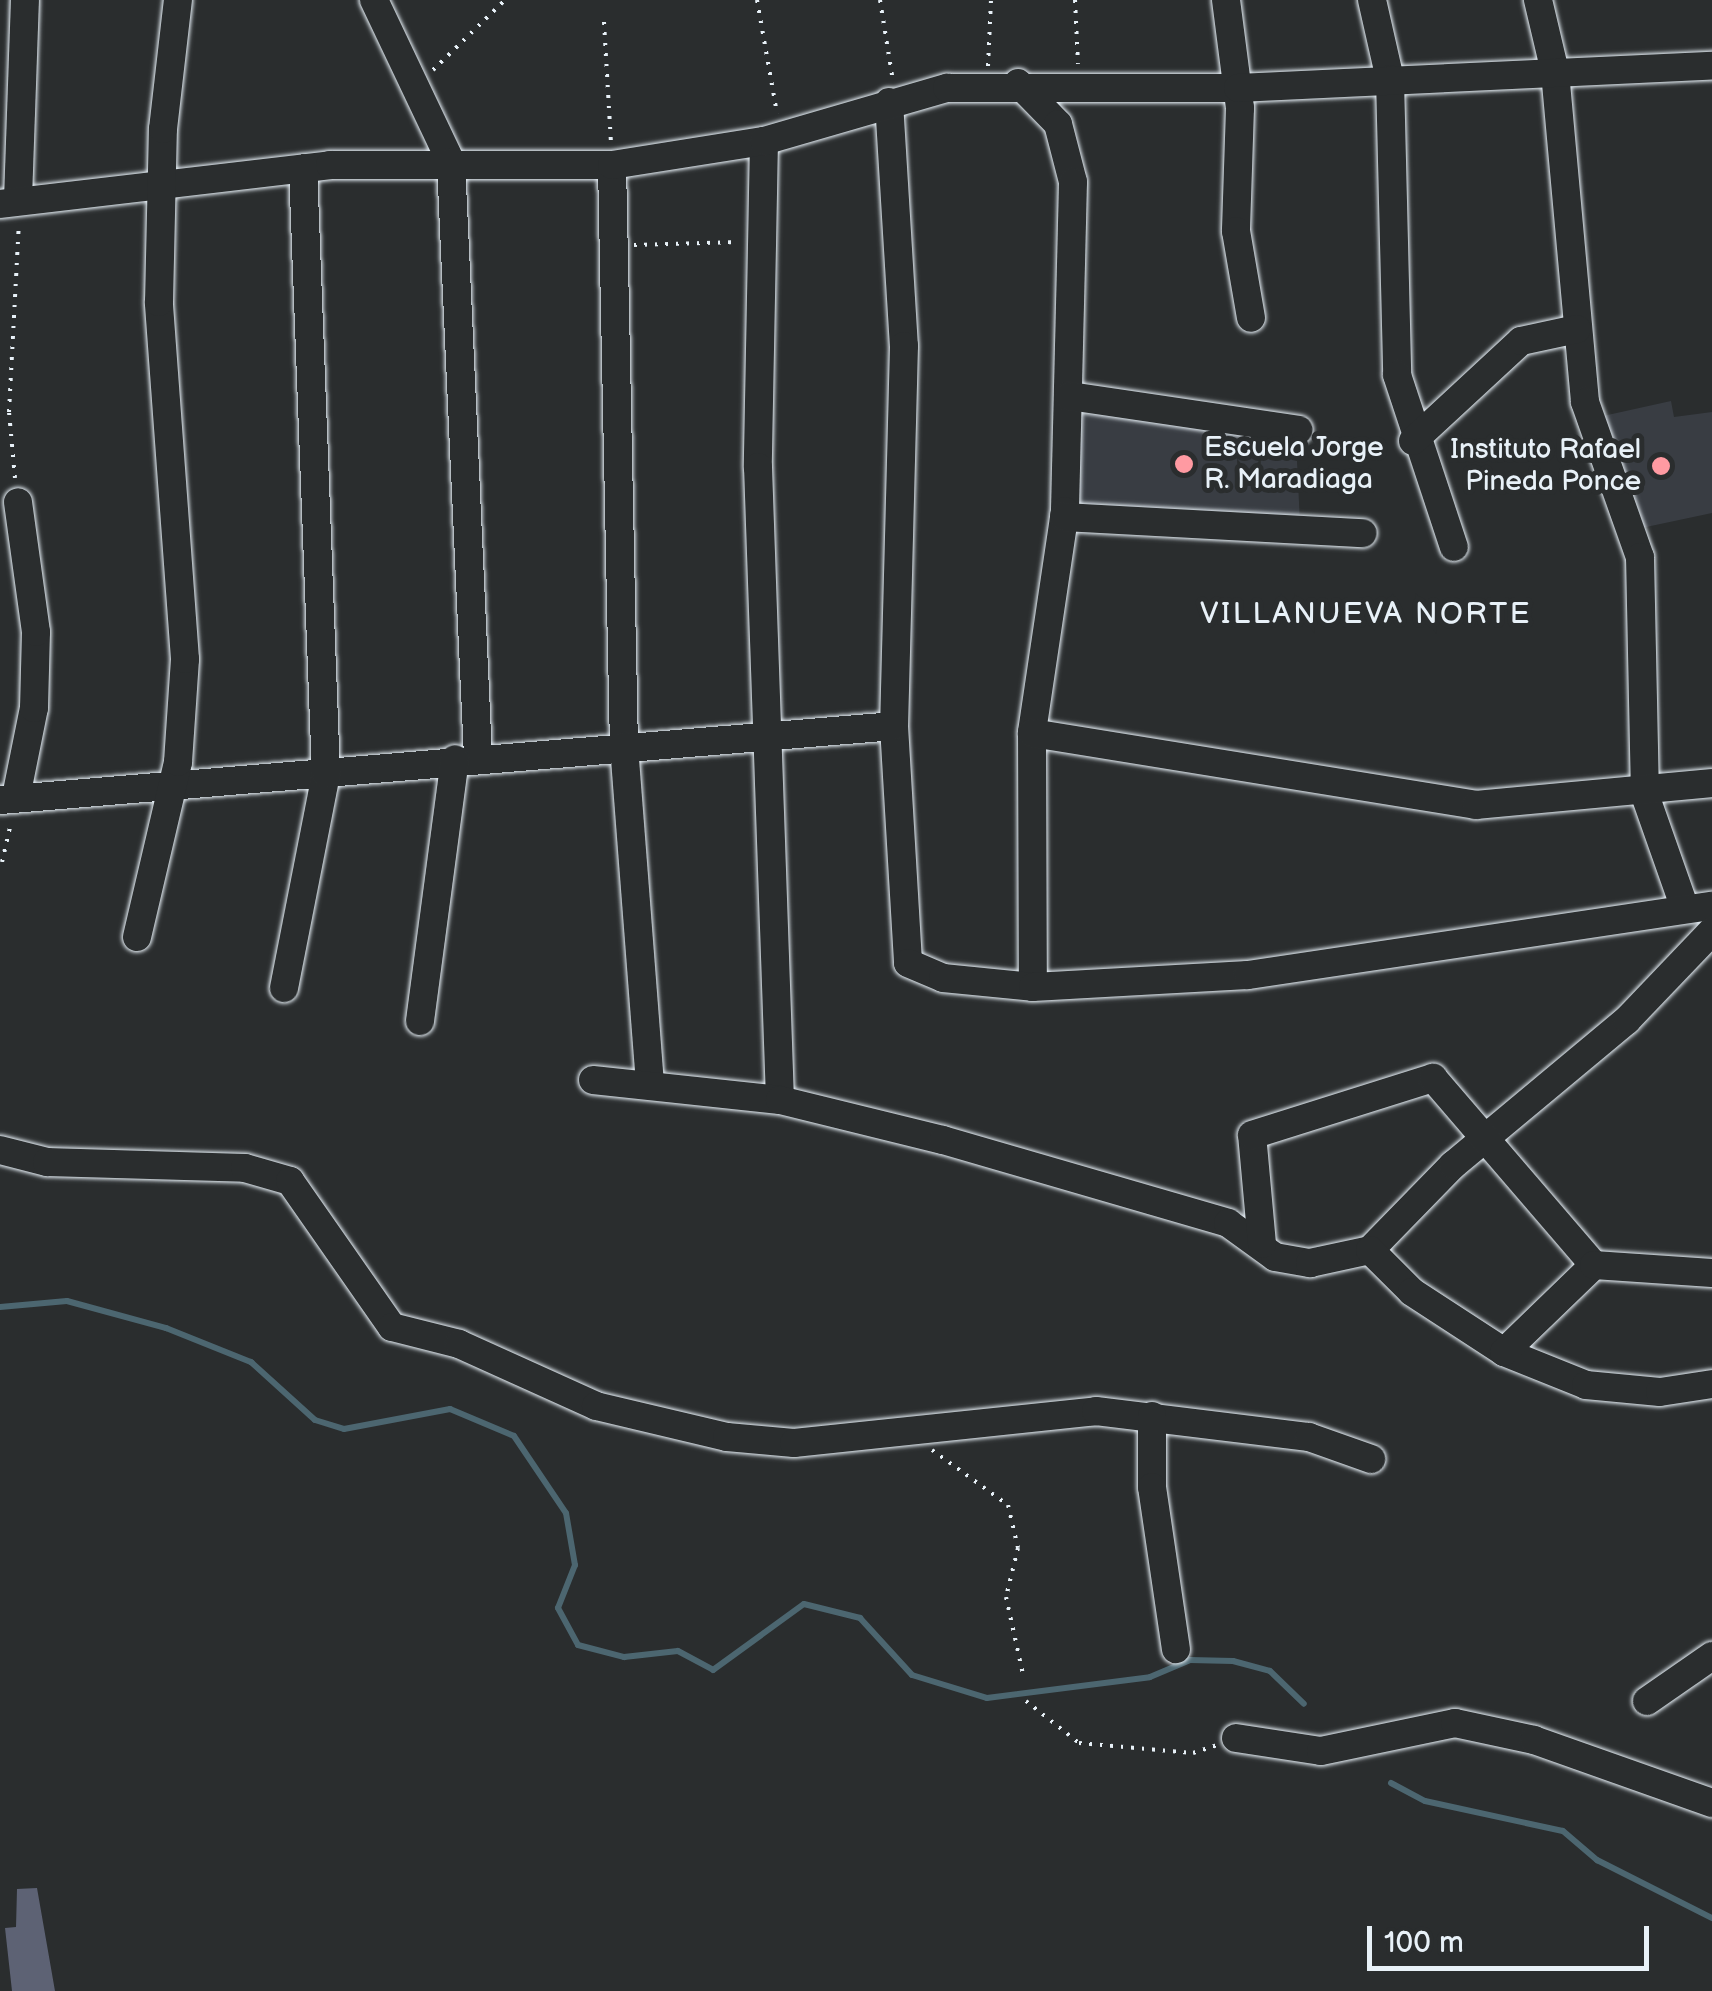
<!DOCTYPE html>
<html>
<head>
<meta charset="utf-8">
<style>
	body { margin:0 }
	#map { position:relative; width:1712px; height:1991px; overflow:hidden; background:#2a2d2e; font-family:"Balsamiq Sans",sans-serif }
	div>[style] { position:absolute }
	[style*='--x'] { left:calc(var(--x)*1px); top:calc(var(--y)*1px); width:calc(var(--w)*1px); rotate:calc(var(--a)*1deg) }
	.built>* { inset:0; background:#393d43 }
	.stream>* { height:6px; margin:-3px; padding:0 3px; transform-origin:3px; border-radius:3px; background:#4c6670 }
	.building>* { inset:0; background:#5d6274 }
	.path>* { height:4px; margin-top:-2px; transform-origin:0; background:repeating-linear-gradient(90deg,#e8f1f8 0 2.5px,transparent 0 10.5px) }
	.roads { filter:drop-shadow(0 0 2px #e8f1f8) drop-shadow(0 0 2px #e8f1f8) }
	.minor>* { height:28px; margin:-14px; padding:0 14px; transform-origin:14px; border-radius:14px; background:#2a2d2e }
	.dots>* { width:28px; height:28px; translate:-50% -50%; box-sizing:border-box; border:5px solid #2a2d2e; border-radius:50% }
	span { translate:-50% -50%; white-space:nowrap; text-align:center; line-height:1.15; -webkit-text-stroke:10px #2a2d2e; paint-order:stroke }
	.poi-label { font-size:28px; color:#e8f1f8 }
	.left { translate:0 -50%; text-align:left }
	.right { translate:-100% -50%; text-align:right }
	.neighbourhood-label { font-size:30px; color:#e8f1f8; letter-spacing:2.5px }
	.scale { position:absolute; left:1367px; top:1926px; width:282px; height:45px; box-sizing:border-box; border:5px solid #e8f1f8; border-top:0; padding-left:12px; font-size:30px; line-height:35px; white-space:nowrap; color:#e8f1f8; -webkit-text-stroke:8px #2a2d2e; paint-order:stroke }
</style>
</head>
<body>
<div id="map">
	<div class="built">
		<div style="clip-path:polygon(1073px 394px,1295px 420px,1300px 523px,1069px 508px)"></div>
		<div style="clip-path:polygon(1671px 401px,1674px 417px,1712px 412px,1712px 513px,1632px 530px,1594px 418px)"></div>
	</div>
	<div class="stream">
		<div style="--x:0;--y:1307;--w:67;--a:-5.1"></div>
		<div style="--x:67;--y:1301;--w:103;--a:15.3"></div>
		<div style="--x:166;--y:1328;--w:92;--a:21.8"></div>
		<div style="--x:251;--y:1362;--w:86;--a:42.2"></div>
		<div style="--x:315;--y:1420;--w:30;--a:17"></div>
		<div style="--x:344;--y:1429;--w:108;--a:-10.7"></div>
		<div style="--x:450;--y:1409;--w:69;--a:22.9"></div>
		<div style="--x:514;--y:1436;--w:93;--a:56"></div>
		<div style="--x:566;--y:1513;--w:53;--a:80.2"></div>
		<div style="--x:575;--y:1565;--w:46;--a:111.6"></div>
		<div style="--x:558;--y:1608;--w:42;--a:61.6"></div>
		<div style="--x:578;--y:1645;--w:48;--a:14.6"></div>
		<div style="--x:624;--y:1657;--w:54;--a:-6.3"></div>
		<div style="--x:678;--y:1651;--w:40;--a:28"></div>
		<div style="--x:713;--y:1670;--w:112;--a:-36"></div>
		<div style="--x:804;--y:1604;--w:58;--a:14"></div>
		<div style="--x:860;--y:1618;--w:77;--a:47.6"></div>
		<div style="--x:912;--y:1675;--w:78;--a:17"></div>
		<div style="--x:987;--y:1698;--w:164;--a:-7.3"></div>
		<div style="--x:1150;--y:1677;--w:43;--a:-23"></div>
		<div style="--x:1190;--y:1660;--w:43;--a:1.3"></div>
		<div style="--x:1233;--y:1661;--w:38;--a:15"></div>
		<div style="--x:1270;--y:1671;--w:47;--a:44.1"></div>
		<div style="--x:1391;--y:1783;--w:38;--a:28"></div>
		<div style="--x:1425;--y:1801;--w:141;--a:12.3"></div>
		<div style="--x:1563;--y:1831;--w:45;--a:40.5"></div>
		<div style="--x:1597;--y:1860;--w:129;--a:26.8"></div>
	</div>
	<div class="building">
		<div style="clip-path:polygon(37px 1888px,55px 1991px,12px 1991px,5px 1928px,16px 1927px,17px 1889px)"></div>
	</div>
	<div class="path">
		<div style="--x:757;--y:0;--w:115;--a:80"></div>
		<div style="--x:880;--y:0;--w:82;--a:80.9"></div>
		<div style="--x:1075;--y:0;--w:64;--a:87.3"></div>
		<div style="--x:604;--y:22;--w:120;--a:86.7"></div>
		<div style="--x:988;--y:66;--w:66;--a:-87.4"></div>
		<div style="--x:433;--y:70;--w:100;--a:-44.2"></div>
		<div style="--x:634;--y:245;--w:105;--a:-1.6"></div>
		<div style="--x:15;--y:478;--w:66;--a:-95.2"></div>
		<div style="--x:9;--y:412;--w:189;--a:-87"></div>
		<div style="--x:2;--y:862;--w:40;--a:-77"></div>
		<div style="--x:932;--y:1450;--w:94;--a:35.9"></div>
		<div style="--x:1008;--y:1505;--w:44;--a:76.9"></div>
		<div style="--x:1018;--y:1548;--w:50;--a:103.8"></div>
		<div style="--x:1006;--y:1597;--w:79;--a:77.6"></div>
		<div style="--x:1026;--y:1701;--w:68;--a:38.4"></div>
		<div style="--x:1079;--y:1743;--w:114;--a:5"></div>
		<div style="--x:1193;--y:1753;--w:25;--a:-18"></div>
	</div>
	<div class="roads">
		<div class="minor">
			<div style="--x:374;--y:0;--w:179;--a:64.6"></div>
			<div style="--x:451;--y:162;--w:596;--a:87.4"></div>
			<div style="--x:1226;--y:0;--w:109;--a:82.6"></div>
			<div style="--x:1240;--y:108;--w:123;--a:91.9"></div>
			<div style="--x:1236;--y:231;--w:88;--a:80.2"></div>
			<div style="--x:1372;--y:0;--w:81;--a:77.2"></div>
			<div style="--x:1390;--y:79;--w:296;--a:88.6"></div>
			<div style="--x:1397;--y:375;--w:181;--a:71.7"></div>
			<div style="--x:1538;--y:0;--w:74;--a:76.7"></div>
			<div style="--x:1555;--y:72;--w:331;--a:84.8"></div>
			<div style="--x:1585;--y:402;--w:164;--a:70.5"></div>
			<div style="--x:1640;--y:557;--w:238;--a:88.8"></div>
			<div style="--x:1645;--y:795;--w:118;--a:70.6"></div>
			<div style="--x:1018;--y:83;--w:57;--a:45.7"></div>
			<div style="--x:1058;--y:124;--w:60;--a:75.5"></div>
			<div style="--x:1073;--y:182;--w:329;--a:91.4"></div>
			<div style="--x:1065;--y:511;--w:224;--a:98.5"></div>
			<div style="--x:1032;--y:733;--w:254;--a:89.8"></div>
			<div style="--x:889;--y:102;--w:244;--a:86.5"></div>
			<div style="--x:904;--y:346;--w:380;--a:91.5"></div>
			<div style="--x:894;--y:726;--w:237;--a:86.6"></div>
			<div style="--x:908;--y:963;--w:38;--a:23"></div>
			<div style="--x:943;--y:978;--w:90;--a:5.7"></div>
			<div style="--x:1033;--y:987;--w:215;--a:-3.2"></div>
			<div style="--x:1248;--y:975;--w:469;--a:-8.5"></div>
			<div style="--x:764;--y:141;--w:326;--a:91.1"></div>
			<div style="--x:758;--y:467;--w:633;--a:88.01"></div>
			<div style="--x:612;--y:165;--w:581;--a:88.82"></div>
			<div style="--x:624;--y:746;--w:338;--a:85.6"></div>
			<div style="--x:18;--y:199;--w:199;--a:-88"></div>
			<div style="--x:0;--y:204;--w:332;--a:-6.7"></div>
			<div style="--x:330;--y:165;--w:282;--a:0"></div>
			<div style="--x:612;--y:165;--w:154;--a:-9"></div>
			<div style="--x:764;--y:141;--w:191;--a:-16.2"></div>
			<div style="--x:947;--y:88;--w:291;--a:0"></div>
			<div style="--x:1238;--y:88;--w:475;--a:-2.7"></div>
			<div style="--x:1069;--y:396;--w:232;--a:8.4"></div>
			<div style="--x:1413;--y:441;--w:147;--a:-42.8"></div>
			<div style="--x:1521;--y:341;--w:57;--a:-12.1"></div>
			<div style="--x:1064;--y:517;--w:299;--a:3.1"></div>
			<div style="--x:1032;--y:733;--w:450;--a:9.2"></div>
			<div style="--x:1476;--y:805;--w:237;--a:-5.3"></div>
			<div style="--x:16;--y:797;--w:91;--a:-78.6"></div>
			<div style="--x:34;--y:708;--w:76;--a:-88.5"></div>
			<div style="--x:36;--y:632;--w:131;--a:-97.9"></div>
			<div style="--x:0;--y:800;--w:897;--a:-4.73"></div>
			<div style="--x:137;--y:937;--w:180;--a:-76.8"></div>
			<div style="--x:178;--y:762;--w:103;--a:-86.1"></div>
			<div style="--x:185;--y:659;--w:358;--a:-94.2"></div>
			<div style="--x:159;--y:302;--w:173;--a:-88.7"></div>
			<div style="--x:163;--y:129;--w:130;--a:-83.4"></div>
			<div style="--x:284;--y:988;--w:218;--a:-78.9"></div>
			<div style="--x:326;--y:774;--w:606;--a:-92.17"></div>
			<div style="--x:420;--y:1021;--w:264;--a:-82.4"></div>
			<div style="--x:593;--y:1080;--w:188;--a:6.1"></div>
			<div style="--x:780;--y:1100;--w:168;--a:13.8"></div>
			<div style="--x:943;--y:1140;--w:297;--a:16.2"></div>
			<div style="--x:1228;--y:1223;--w:58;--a:35.9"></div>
			<div style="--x:1275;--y:1257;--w:36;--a:10"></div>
			<div style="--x:1310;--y:1263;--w:61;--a:-12.2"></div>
			<div style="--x:1370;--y:1250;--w:119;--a:-45.7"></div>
			<div style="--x:1453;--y:1165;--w:226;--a:-39.8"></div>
			<div style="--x:1627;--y:1020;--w:123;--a:-46.3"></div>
			<div style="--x:0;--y:1150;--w:49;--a:14.3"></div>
			<div style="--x:47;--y:1162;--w:198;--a:1.7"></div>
			<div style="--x:245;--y:1168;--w:47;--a:16.1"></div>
			<div style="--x:290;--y:1181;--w:178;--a:55.1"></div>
			<div style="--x:392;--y:1327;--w:69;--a:14.2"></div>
			<div style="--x:459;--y:1344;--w:150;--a:24.3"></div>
			<div style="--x:596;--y:1406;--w:135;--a:13.3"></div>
			<div style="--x:727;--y:1437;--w:67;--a:5.1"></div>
			<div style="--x:794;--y:1443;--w:304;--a:-6"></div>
			<div style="--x:1096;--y:1411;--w:215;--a:7"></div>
			<div style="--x:1309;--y:1437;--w:66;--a:19.5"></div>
			<div style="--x:1262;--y:1244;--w:109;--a:-95.2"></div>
			<div style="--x:1252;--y:1135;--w:190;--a:-17.5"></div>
			<div style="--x:1433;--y:1078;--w:247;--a:49.3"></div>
			<div style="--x:1370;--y:1250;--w:59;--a:45"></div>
			<div style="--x:1412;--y:1292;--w:110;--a:33.1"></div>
			<div style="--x:1504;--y:1352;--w:88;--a:21.9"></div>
			<div style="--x:1586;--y:1385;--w:74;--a:5.4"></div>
			<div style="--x:1660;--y:1392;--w:53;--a:-8.7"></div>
			<div style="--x:1504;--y:1352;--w:125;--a:-44"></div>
			<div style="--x:1594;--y:1265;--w:118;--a:3.9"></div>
			<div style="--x:1152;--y:1416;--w:71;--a:90"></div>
			<div style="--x:1152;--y:1487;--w:164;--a:81.6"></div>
			<div style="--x:1647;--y:1701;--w:79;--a:-34.7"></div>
			<div style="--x:1236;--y:1738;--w:86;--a:8.7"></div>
			<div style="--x:1321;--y:1751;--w:137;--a:-11.8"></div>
			<div style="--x:1455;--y:1723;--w:81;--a:12.1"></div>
			<div style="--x:1534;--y:1740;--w:189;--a:19.5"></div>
		</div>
	</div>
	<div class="dots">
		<div style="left:1184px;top:464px;background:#ff9aa2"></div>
		<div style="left:1661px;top:466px;background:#ff9aa2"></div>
	</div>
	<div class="poi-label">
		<span class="left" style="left:1204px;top:464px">Escuela Jorge<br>R. Maradiaga</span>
		<span class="right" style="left:1641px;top:466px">Instituto Rafael<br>Pineda Ponce</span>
	</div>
	<div class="neighbourhood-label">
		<span style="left:1366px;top:614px">VILLANUEVA NORTE</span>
	</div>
	<div class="scale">100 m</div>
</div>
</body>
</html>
